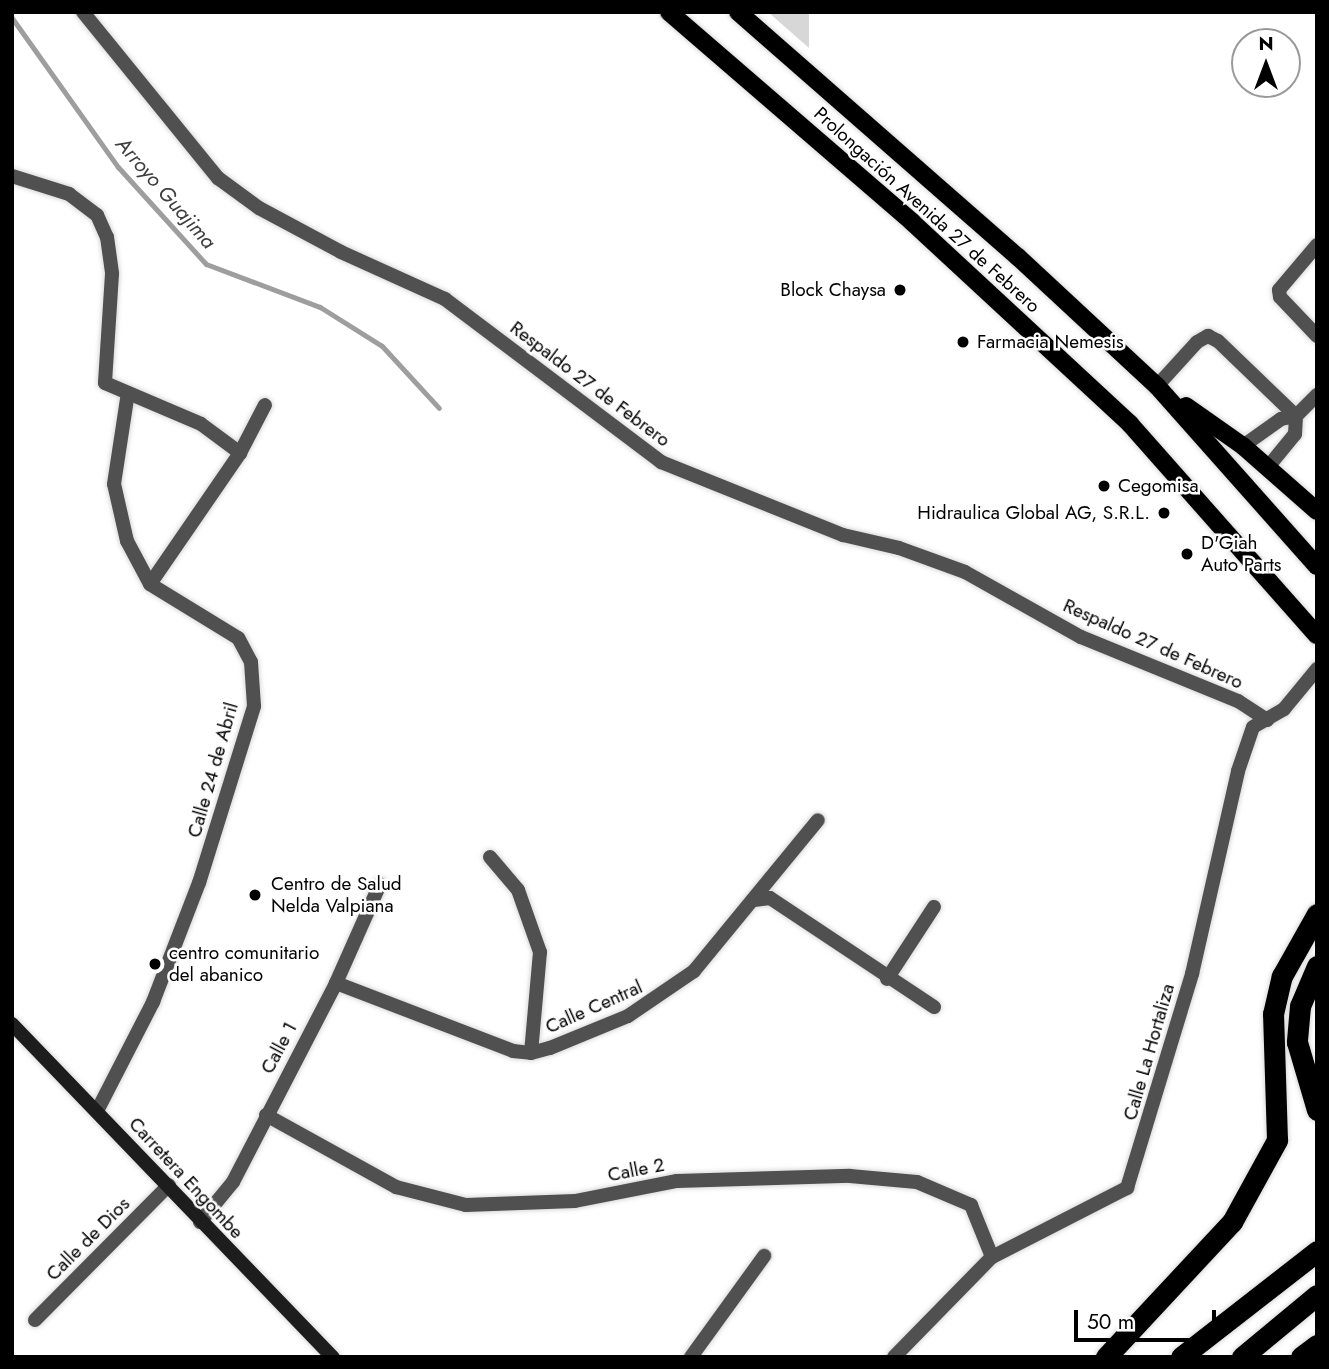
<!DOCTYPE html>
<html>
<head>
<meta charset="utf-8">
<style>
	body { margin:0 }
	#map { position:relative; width:1329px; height:1369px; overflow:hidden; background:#fff; font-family:Jost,sans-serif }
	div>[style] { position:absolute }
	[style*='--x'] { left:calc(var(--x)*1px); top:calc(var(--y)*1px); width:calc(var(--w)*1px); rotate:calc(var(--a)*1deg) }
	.green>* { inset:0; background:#d7d7d7 }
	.stream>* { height:5px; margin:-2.5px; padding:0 2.5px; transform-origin:2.5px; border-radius:2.5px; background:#9e9e9e }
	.roads { filter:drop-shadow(0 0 2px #dbdbdb) drop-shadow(0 0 2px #dbdbdb) }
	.street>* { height:14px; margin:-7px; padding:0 7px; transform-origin:7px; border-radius:7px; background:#505050 }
	.secondary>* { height:14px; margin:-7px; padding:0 7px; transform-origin:7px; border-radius:7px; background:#1d1d1d }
	.primary>* { height:18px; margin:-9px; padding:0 9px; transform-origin:9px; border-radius:9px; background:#000 }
	.highway>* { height:21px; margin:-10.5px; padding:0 10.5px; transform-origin:10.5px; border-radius:10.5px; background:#000 }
	.dots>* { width:19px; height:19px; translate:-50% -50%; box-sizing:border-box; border:4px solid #fff; border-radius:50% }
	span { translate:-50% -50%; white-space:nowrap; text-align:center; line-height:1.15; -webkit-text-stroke:5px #fff; paint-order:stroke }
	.street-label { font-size:19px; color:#000 }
	.poi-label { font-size:19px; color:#000 }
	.right { translate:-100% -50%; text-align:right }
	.left { translate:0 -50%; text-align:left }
	.water-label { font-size:21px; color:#3f3f3f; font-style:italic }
	.frame { position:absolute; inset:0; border:14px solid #000; pointer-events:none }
	.north { position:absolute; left:1231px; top:28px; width:70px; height:70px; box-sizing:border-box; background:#fff; border:2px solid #999; border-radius:50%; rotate:0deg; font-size:19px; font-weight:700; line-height:28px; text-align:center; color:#000 }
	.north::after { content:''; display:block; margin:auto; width:24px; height:32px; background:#000; clip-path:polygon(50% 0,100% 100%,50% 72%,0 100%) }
	.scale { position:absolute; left:1074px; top:1310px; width:142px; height:32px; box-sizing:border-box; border:4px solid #000; border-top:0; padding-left:9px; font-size:21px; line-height:24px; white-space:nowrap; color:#000; -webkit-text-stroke:5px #fff; paint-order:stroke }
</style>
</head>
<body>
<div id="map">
	<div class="green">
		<div style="clip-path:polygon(768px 12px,809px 12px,809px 48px)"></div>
	</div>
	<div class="stream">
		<div style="--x:12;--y:18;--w:183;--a:54.6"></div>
		<div style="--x:118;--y:167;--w:131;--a:47.8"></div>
		<div style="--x:206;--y:264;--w:122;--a:20.7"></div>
		<div style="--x:320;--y:307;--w:73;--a:32.2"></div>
		<div style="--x:382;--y:346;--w:84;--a:47.4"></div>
	</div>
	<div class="roads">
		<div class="street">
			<div style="--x:83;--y:12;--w:214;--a:50.9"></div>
			<div style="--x:218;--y:178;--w:51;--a:36.2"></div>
			<div style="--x:259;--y:208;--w:93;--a:28.2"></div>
			<div style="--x:341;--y:252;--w:114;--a:24.3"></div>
			<div style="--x:445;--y:299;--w:271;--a:37"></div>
			<div style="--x:661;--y:462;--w:196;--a:21.9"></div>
			<div style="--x:843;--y:535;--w:57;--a:13.1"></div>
			<div style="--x:899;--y:548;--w:70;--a:20"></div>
			<div style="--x:965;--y:572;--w:133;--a:29.3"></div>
			<div style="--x:1081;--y:637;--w:170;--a:22.2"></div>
			<div style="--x:1238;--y:701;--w:35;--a:33"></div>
			<div style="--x:12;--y:176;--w:60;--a:17.5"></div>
			<div style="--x:69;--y:194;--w:35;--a:37"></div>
			<div style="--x:97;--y:215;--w:24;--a:66"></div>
			<div style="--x:107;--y:237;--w:37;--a:82"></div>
			<div style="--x:112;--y:274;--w:109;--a:93.7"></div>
			<div style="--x:105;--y:383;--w:104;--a:23.1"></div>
			<div style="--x:201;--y:424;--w:49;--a:36.6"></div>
			<div style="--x:1317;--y:245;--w:59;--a:130.2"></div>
			<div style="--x:1279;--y:290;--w:7;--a:82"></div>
			<div style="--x:1280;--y:297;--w:54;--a:46.5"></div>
			<div style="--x:1157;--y:386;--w:59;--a:-47.7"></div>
			<div style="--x:1197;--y:342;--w:13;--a:-29"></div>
			<div style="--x:1208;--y:336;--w:11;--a:27"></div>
			<div style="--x:1218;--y:341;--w:108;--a:43.9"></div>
			<div style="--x:1296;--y:416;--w:18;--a:93"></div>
			<div style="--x:1295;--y:434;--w:43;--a:129.3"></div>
			<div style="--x:1243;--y:446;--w:47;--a:-35.4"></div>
			<div style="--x:1281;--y:419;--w:15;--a:-11"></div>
			<div style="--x:1296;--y:416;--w:30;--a:-45"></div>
			<div style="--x:150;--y:584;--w:159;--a:-55.5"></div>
			<div style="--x:240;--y:453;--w:54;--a:-62.5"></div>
			<div style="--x:490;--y:857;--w:43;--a:49.7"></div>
			<div style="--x:518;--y:890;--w:66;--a:70.5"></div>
			<div style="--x:540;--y:952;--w:101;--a:95.1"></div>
			<div style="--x:754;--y:900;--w:16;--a:-7"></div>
			<div style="--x:770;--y:898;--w:197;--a:33.6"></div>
			<div style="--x:887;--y:979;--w:86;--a:-56.9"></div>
			<div style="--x:336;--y:983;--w:190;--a:21"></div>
			<div style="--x:513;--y:1051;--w:18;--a:6"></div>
			<div style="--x:531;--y:1053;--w:20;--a:-15"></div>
			<div style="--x:550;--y:1048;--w:84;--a:-22.3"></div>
			<div style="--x:628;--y:1016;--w:80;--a:-34.3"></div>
			<div style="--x:694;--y:971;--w:195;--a:-50.6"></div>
			<div style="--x:97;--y:1111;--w:123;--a:-62.8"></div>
			<div style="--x:153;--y:1002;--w:128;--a:-68.9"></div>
			<div style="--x:199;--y:883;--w:185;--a:-72.7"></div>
			<div style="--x:254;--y:706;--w:44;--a:-93.9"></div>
			<div style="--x:251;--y:662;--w:27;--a:-118"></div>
			<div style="--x:238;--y:638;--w:103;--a:-148.5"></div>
			<div style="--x:150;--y:584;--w:49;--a:-118.1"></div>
			<div style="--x:127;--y:541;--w:58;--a:-102.8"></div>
			<div style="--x:114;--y:484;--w:92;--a:-81.3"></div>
			<div style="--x:266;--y:1115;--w:149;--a:29"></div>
			<div style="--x:396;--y:1187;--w:72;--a:14.4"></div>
			<div style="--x:466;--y:1205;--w:109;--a:-2.1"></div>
			<div style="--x:575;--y:1201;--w:104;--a:-11.1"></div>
			<div style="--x:677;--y:1181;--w:173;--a:-1.7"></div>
			<div style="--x:850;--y:1176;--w:67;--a:5.1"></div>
			<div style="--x:917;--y:1182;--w:59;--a:23.1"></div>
			<div style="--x:971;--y:1205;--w:56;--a:68"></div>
			<div style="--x:200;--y:1222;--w:52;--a:-50.5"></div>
			<div style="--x:233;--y:1182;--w:224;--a:-62.6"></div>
			<div style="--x:336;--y:983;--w:108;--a:-66"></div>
			<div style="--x:35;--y:1320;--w:190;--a:-45.2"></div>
			<div style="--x:691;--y:1357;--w:125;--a:-54.1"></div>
			<div style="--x:894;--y:1357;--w:140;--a:-45.6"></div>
			<div style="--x:992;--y:1257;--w:152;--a:-27.1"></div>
			<div style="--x:1127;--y:1188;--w:224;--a:-73.1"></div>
			<div style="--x:1192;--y:974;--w:208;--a:-77.2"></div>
			<div style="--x:1238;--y:771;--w:46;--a:-71.2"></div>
			<div style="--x:1253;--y:727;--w:36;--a:-30"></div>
			<div style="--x:1284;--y:709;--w:52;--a:-50.5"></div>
		</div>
		<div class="secondary">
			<div style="--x:12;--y:1024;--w:463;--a:46.1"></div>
		</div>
		<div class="primary">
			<div style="--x:669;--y:12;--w:321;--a:40.8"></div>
			<div style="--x:912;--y:222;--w:297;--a:42.8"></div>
			<div style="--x:1130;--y:424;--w:282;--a:48.5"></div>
			<div style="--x:738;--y:12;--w:372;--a:41.2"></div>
			<div style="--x:1018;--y:257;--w:190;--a:42.9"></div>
			<div style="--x:1157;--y:386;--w:241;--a:48.4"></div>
			<div style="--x:1186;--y:406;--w:70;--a:35.1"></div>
			<div style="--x:1243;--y:446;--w:98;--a:41.3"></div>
		</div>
		<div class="highway">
			<div style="--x:1317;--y:966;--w:43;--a:113"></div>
			<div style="--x:1300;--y:1006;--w:36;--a:95"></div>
			<div style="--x:1297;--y:1042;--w:71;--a:73.6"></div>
			<div style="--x:1106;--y:1357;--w:185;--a:-47"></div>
			<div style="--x:1232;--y:1222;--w:94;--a:-61.2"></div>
			<div style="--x:1277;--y:1140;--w:126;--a:-91.8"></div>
			<div style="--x:1273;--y:1014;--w:39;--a:-77"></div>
			<div style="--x:1282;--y:976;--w:71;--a:-60.6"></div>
			<div style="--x:1181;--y:1357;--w:172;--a:-37.9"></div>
			<div style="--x:1242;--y:1357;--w:97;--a:-39.6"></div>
			<div style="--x:1301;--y:1357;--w:20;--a:-37"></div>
		</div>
	</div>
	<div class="dots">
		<div style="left:900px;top:290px;background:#000"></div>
		<div style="left:963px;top:342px;background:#000"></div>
		<div style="left:1104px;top:486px;background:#000"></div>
		<div style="left:1164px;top:513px;background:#000"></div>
		<div style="left:1187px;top:554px;background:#000"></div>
		<div style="left:255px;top:895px;background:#000"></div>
		<div style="left:155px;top:964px;background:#000"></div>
	</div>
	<div class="street-label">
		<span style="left:927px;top:210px;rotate:42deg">Prolongación Avenida 27 de Febrero</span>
		<span style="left:590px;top:384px;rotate:37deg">Respaldo 27 de Febrero</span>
		<span style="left:1153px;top:644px;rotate:24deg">Respaldo 27 de Febrero</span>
		<span style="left:213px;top:770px;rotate:-74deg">Calle 24 de Abril</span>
		<span style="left:594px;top:1007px;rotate:-24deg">Calle Central</span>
		<span style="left:279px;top:1048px;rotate:-62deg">Calle 1</span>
		<span style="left:1149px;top:1052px;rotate:-74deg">Calle La Hortaliza</span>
		<span style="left:636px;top:1170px;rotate:-11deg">Calle 2</span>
		<span style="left:186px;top:1178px;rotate:47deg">Carretera Engombe</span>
		<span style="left:88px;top:1239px;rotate:-45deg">Calle de Dios</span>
	</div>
	<div class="poi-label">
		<span class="right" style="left:886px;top:290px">Block Chaysa</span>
		<span class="left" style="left:977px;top:342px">Farmacia Nemesis</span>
		<span class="left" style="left:1118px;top:486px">Cegomisa</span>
		<span class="right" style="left:1150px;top:513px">Hidraulica Global AG, S.R.L.</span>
		<span class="left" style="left:1201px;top:554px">D'Giah<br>Auto Parts</span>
		<span class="left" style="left:271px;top:895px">Centro de Salud<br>Nelda Valpiana</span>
		<span class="left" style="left:169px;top:964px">centro comunitario<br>del abanico</span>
	</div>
	<div class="water-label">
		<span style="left:166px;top:193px;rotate:49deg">Arroyo Guajima</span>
	</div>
	<div class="frame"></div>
	<div class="north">N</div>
	<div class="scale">50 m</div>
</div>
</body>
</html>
